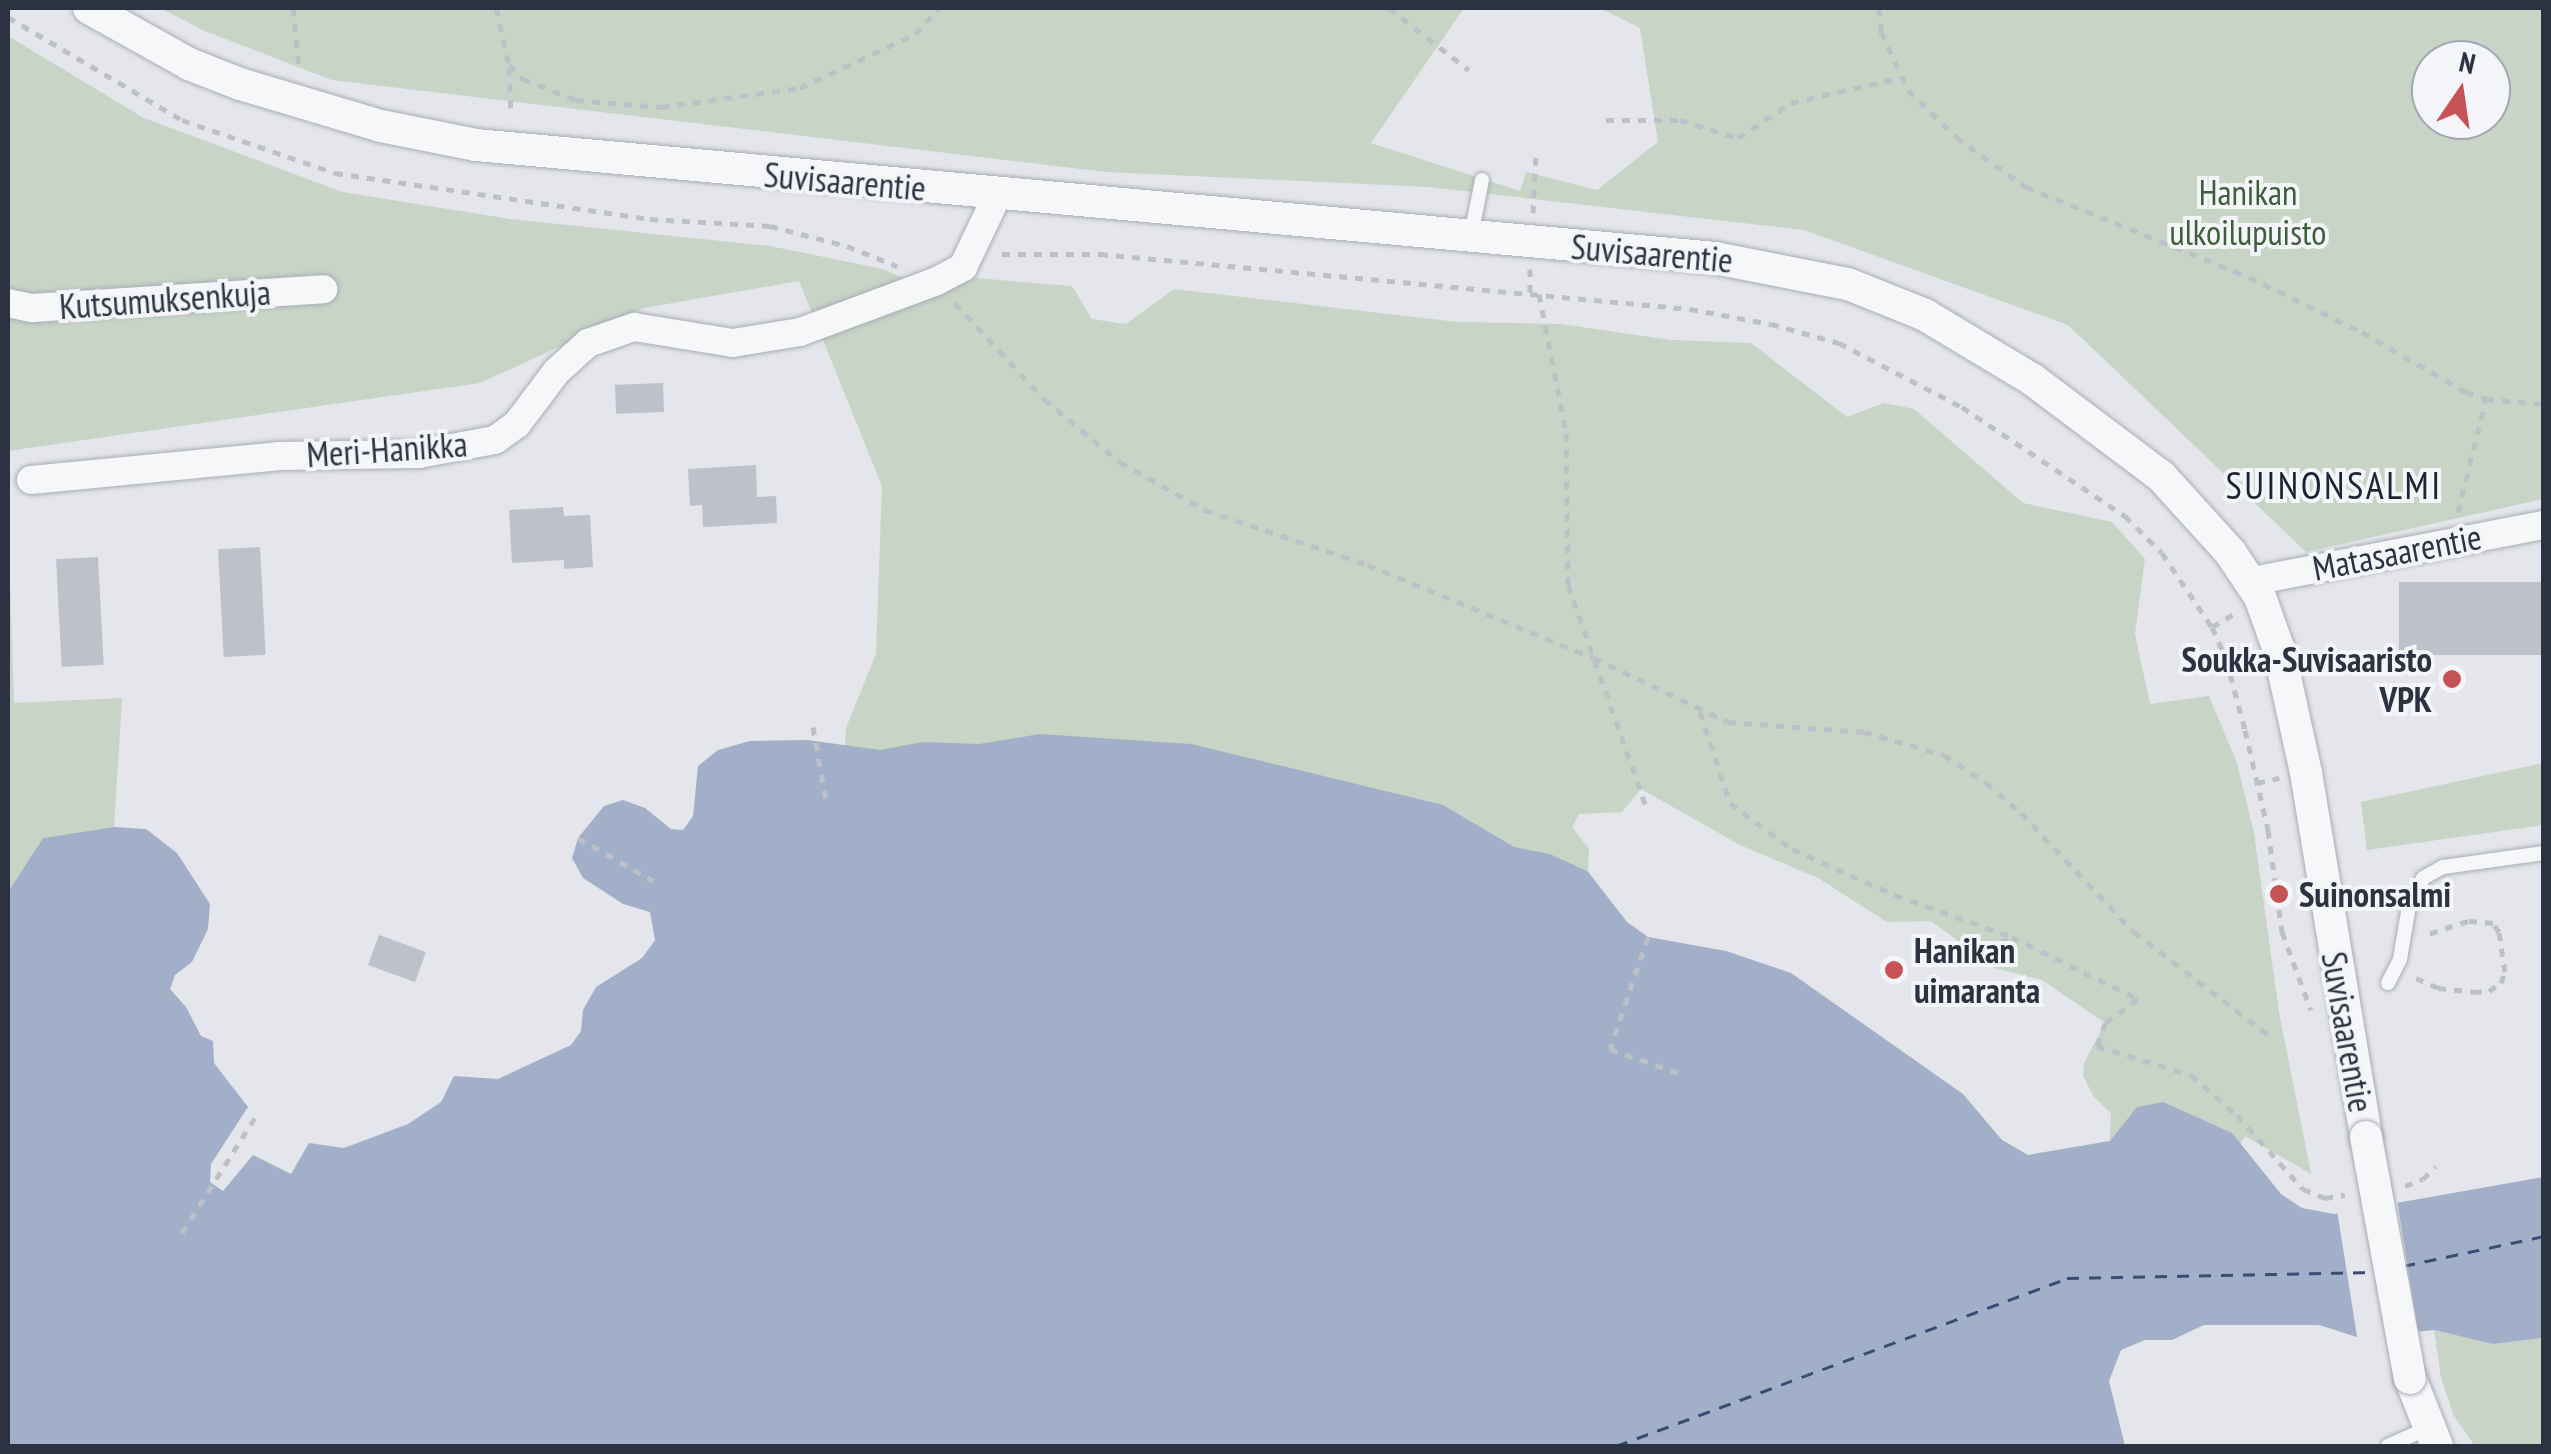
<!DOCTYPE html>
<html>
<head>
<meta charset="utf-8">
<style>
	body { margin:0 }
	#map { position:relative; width:2551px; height:1454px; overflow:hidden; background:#e4e6eb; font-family:"PT Sans Narrow",sans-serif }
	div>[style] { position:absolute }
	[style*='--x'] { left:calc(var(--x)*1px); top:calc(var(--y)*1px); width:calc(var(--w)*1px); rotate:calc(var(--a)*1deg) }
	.green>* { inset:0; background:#c7d4c6 }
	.water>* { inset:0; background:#a2afc8 }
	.pier>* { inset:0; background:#e4e6eb; transform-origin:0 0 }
	.ferry>* { height:2.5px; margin-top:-1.25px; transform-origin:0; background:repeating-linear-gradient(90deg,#394c74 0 12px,transparent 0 22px) }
	.building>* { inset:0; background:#bec1ca; transform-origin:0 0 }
	.path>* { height:5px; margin-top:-2.5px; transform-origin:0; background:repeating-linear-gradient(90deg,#bdc0c6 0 8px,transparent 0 16px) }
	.roads { filter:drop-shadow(0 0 2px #a9acb5) drop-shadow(0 0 2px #a9acb5) }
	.service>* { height:14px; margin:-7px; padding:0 7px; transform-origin:7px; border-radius:7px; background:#f6f7f9 }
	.minor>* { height:28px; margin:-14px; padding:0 14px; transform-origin:14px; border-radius:14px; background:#f6f7f9 }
	.tertiary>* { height:32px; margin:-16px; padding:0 16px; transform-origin:16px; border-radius:16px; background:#f6f7f9 }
	.bridges { filter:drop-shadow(0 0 2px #a9acb5) drop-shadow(0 0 2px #a9acb5) }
	.tertiary-bridge>* { height:32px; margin:-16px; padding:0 16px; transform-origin:16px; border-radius:16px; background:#f6f7f9 }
	.dots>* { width:28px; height:28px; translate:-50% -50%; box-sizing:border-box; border:5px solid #f4f5f8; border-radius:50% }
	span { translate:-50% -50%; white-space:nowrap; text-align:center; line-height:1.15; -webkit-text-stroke:8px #f4f5f8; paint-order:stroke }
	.street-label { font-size:35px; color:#2c3242 }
	.park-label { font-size:35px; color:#3d5d3b }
	.poi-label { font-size:35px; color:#2c3242; font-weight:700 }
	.right { translate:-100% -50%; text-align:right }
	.left { translate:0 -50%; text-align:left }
	.neighbourhood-label { font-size:38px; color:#1e2333; letter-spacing:2.5px }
	.frame { position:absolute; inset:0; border:10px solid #2c3242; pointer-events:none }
	.north { position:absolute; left:2411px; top:40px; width:100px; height:100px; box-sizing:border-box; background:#f4f5f8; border:2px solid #a4a7af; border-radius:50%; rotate:13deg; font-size:28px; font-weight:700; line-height:40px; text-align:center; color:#2c3242 }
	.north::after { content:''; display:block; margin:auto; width:35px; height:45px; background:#c65255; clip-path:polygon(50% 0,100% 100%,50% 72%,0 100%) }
</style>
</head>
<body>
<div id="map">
	<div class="green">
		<div style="clip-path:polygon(evenodd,160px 8px,1464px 8px,1371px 143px,1520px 191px,1526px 172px,1597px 190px,1658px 142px,1640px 28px,1600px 8px,2543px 8px,2543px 499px,2306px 552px,2068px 325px,1804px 230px,1429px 187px,1106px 172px,332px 80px,205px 31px,160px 8px,2431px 60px,2491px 60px,2491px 120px,2431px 120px,2431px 60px)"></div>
		<div style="clip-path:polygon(8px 36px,144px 118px,342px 192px,510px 219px,770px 246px,883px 269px,938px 294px,975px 278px,1072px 286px,1092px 319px,1126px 324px,1174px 289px,1458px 322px,1561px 324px,1671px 340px,1751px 343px,1847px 417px,1884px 403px,1914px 409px,2023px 503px,2112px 522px,2145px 559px,2135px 634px,2150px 704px,2209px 696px,2237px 763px,2254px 833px,2279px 1012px,2311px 1174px,2245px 1136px,2234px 1155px,2053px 1214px,2002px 1140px,2028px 1155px,2110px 1141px,2111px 1113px,2094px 1097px,2083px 1076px,2084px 1063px,2105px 1023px,2042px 980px,1995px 968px,1931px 921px,1887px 922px,1818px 878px,1740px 845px,1641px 789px,1622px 812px,1579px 814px,1572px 827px,1589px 849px,1588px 871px,1627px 922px,845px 746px,846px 728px,876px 654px,882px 486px,799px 281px,644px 308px,480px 383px,8px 451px)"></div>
		<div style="clip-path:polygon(8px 524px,14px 703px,122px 698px,114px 827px,43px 838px,8px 892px)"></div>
		<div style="clip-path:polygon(2543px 763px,2543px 825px,2367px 850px,2361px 802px)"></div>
		<div style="clip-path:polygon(2543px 1312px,2543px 1446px,2475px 1446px,2454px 1416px,2441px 1378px,2434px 1330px,2493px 1344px,2542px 1338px)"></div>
	</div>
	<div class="water">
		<div style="clip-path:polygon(1040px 734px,1191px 744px,1443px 805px,1514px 847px,1550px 854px,1587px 871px,1627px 922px,1648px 937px,1726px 951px,1791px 973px,1963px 1094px,2002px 1140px,2028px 1155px,2110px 1141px,2137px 1107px,2163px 1102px,2232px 1133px,2281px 1194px,2302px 1208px,2334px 1214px,2543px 1177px,2543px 1338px,2493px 1344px,2434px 1330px,2360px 1338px,2319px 1325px,2204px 1325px,2172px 1340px,2145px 1340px,2121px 1350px,2109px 1381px,2125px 1446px,8px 1446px,8px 892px,43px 838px,114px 827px,146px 829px,177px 853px,210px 904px,208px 929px,192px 962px,175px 975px,170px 989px,186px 1007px,201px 1036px,213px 1041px,214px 1063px,248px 1107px,211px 1164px,210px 1182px,223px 1191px,253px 1155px,291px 1174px,309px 1143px,344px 1148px,408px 1124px,441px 1102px,454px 1076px,498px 1079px,571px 1045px,581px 1031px,583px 1010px,596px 987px,642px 958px,655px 940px,650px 912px,623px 904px,583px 878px,572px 858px,578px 838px,604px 806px,623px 800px,645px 808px,671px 829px,683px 830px,693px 816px,698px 766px,718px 750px,750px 741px,807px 740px,880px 750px,923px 742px,979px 744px)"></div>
	</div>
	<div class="pier">
		<div style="left:2397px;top:1199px;width:139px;height:61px;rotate:81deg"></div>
	</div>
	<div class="ferry">
		<div style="--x:2403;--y:1266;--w:144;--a:-12"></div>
		<div style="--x:1616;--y:1446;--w:481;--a:-20.4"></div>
		<div style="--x:2067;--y:1278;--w:309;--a:-1.1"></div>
	</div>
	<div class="building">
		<div style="left:663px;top:383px;width:29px;height:48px;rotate:88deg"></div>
		<div style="clip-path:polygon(756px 465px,757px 497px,776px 496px,777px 523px,703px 527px,702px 505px,690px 506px,688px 469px)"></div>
		<div style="clip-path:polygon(563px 507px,564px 516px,590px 515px,593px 567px,564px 569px,564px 560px,512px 563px,509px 510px)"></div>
		<div style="left:260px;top:547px;width:108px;height:42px;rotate:87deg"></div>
		<div style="left:98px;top:557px;width:108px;height:42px;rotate:87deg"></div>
		<div style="left:2544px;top:582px;width:73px;height:145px;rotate:90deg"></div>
		<div style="left:379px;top:935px;width:50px;height:32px;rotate:20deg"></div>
	</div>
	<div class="path">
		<div style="--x:293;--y:8;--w:60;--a:84.3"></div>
		<div style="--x:496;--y:8;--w:58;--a:77.2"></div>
		<div style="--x:509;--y:65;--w:20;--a:45"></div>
		<div style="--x:523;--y:79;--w:57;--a:21.6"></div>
		<div style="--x:576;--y:100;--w:85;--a:4.7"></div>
		<div style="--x:661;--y:107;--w:140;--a:-7.8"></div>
		<div style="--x:800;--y:88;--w:127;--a:-25.2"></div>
		<div style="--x:915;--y:34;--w:35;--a:-47"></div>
		<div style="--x:1389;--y:8;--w:101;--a:37.8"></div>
		<div style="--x:1879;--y:8;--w:24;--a:85"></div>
		<div style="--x:1881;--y:32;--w:64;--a:65"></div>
		<div style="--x:1908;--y:90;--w:67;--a:44.4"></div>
		<div style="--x:1956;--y:137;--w:86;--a:35.5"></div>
		<div style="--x:2026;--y:187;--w:240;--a:22"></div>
		<div style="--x:2249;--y:277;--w:126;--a:26"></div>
		<div style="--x:2362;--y:332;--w:120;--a:30"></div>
		<div style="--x:2466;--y:392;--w:21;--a:19"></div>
		<div style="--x:2486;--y:399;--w:58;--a:4.9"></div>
		<div style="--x:8;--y:17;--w:202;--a:30.6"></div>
		<div style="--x:182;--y:120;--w:162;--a:19.1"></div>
		<div style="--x:335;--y:173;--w:318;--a:8.3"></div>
		<div style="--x:650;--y:219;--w:120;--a:3.3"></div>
		<div style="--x:770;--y:226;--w:80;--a:14.6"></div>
		<div style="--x:847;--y:246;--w:54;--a:21.8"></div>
		<div style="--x:509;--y:68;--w:48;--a:87.6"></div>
		<div style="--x:1606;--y:120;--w:74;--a:0"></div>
		<div style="--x:1680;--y:120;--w:61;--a:17.2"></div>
		<div style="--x:1738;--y:138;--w:64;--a:-33.4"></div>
		<div style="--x:1791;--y:103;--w:111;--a:-13"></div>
		<div style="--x:1533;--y:213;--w:61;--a:-87.2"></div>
		<div style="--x:1002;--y:254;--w:98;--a:0"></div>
		<div style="--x:1100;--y:254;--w:593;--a:5.33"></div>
		<div style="--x:1690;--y:309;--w:82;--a:10.5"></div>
		<div style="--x:1771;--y:324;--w:71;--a:15.6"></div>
		<div style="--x:1839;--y:343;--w:139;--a:27.5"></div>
		<div style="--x:1962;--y:407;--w:196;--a:33.8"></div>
		<div style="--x:2125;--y:516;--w:52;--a:45"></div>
		<div style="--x:2162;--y:553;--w:89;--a:56"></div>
		<div style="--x:2212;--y:627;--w:35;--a:66"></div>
		<div style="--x:2226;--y:659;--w:73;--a:75"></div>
		<div style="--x:2245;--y:730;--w:103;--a:77"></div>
		<div style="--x:2268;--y:830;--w:103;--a:82.2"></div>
		<div style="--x:2282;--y:932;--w:83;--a:69.6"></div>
		<div style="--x:1530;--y:292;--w:23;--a:-90"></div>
		<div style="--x:1539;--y:294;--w:142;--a:79"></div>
		<div style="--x:1566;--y:433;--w:152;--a:89.2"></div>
		<div style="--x:1568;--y:585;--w:238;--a:70.6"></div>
		<div style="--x:955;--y:303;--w:131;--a:47.2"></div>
		<div style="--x:1044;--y:399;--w:99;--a:39.7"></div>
		<div style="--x:1120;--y:462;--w:98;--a:29.5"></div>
		<div style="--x:1205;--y:510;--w:172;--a:18.6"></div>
		<div style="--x:1368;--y:565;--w:244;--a:22.4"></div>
		<div style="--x:1594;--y:658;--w:148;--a:25.5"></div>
		<div style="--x:1728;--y:722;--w:136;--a:4.2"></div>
		<div style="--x:1864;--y:732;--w:83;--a:16"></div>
		<div style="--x:1944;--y:755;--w:50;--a:33.7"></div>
		<div style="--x:1986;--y:783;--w:46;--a:40.6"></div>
		<div style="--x:2021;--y:813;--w:164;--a:46.5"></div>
		<div style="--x:2134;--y:932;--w:168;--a:37.5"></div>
		<div style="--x:2458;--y:512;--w:116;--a:-76.1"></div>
		<div style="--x:2212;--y:627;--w:27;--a:-31"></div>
		<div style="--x:1700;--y:712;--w:96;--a:71.8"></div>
		<div style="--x:1730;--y:803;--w:77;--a:36.6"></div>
		<div style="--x:1792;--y:849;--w:113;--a:24.1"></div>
		<div style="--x:1895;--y:895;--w:124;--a:19.7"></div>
		<div style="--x:2012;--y:937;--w:140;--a:26.2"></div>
		<div style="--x:2138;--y:999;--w:41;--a:144"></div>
		<div style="--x:2105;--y:1023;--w:24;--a:109"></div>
		<div style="--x:2097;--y:1046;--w:98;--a:17.1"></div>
		<div style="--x:2191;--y:1075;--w:61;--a:41"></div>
		<div style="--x:2237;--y:1115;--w:99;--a:48.3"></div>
		<div style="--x:2303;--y:1189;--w:24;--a:22"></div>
		<div style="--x:2325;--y:1198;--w:20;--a:-9"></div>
		<div style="--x:813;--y:727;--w:80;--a:80"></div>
		<div style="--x:2257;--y:783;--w:23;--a:-13"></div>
		<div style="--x:578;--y:838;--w:87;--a:29.5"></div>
		<div style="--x:1648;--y:937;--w:118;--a:108.7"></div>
		<div style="--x:1610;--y:1049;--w:72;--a:19.4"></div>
		<div style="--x:1972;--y:957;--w:45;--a:-26.6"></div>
		<div style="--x:2416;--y:978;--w:24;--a:24"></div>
		<div style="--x:2438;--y:988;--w:36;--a:6"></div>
		<div style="--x:2474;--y:992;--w:15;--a:-4"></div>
		<div style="--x:2489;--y:991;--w:14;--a:-34"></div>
		<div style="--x:2501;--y:983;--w:12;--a:-70"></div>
		<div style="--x:2505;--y:972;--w:40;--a:-98.5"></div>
		<div style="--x:2499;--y:932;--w:11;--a:-124"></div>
		<div style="--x:2493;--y:923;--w:25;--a:-175"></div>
		<div style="--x:2468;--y:921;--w:45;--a:162"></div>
		<div style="--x:2405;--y:1186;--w:19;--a:-21"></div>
		<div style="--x:2423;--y:1179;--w:18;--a:-45"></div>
		<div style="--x:182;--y:1233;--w:142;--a:-57.7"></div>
	</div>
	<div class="roads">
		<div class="service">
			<div style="--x:1471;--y:236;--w:57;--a:-78.9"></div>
			<div style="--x:2388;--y:983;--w:27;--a:-63"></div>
			<div style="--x:2400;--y:959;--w:54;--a:-80.4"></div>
			<div style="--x:2409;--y:906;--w:31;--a:-63"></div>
			<div style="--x:2423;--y:878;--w:23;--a:-29"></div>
			<div style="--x:2443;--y:867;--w:102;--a:-7.9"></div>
			<div style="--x:2388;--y:1446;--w:44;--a:-24.2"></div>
		</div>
		<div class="minor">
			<div style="--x:8;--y:303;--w:25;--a:12"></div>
			<div style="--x:32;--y:308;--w:292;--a:-3.7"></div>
			<div style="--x:31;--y:480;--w:248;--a:-5.5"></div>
			<div style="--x:278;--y:456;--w:141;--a:-0.8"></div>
			<div style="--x:419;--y:454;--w:77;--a:-10.4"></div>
			<div style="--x:495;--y:440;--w:27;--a:-36"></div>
			<div style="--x:517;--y:424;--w:66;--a:-53"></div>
			<div style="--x:557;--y:371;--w:42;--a:-42.1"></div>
			<div style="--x:588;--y:343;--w:49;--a:-19.2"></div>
			<div style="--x:634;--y:327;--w:100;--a:9.2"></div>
			<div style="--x:733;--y:343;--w:68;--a:-9.3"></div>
			<div style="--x:800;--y:332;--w:146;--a:-20.4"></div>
			<div style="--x:937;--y:281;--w:30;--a:-28"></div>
			<div style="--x:963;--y:267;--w:81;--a:-64.4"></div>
			<div style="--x:2252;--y:581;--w:297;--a:-10.9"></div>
		</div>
		<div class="tertiary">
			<div style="--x:89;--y:8;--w:115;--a:29.2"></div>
			<div style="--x:189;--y:64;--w:55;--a:21.4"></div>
			<div style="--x:240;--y:84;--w:147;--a:16.6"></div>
			<div style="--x:381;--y:126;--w:97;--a:11.3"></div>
			<div style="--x:476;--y:145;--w:1244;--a:5.21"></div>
			<div style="--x:1715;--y:258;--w:136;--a:11.1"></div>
			<div style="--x:1848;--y:284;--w:83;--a:21.9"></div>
			<div style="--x:1925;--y:315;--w:126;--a:31"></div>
			<div style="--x:2033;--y:380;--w:160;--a:36.9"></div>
			<div style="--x:2161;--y:476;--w:103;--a:47.8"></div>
			<div style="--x:2230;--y:552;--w:54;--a:56.3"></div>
			<div style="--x:2260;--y:597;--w:56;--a:70.3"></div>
			<div style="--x:2279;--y:650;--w:126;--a:77.6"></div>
			<div style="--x:2306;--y:773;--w:369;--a:80.6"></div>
			<div style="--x:2410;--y:1378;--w:73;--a:68.3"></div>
		</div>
	</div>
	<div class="bridges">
		<div class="tertiary-bridge">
			<div style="--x:2366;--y:1137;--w:245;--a:79.7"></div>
		</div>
	</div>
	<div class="dots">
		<div style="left:2452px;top:679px;background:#c65255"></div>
		<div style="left:2279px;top:894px;background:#c65255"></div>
		<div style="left:1894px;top:970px;background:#c65255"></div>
	</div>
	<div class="street-label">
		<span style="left:845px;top:181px;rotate:5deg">Suvisaarentie</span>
		<span style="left:1652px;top:253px;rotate:5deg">Suvisaarentie</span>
		<span style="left:165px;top:299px;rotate:-4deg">Kutsumuksenkuja</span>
		<span style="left:387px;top:449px;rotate:-4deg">Meri-Hanikka</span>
		<span style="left:2397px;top:552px;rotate:-11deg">Matasaarentie</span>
		<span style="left:2348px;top:1032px;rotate:80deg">Suvisaarentie</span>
	</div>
	<div class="park-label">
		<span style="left:2248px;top:212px">Hanikan<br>ulkoilupuisto</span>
	</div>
	<div class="poi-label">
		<span class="right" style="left:2432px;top:679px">Soukka-Suvisaaristo<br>VPK</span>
		<span class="left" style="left:2299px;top:894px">Suinonsalmi</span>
		<span class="left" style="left:1914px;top:970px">Hanikan<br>uimaranta</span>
	</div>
	<div class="neighbourhood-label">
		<span style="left:2334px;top:485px">SUINONSALMI</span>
	</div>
	<div class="frame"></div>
	<div class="north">N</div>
</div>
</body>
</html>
